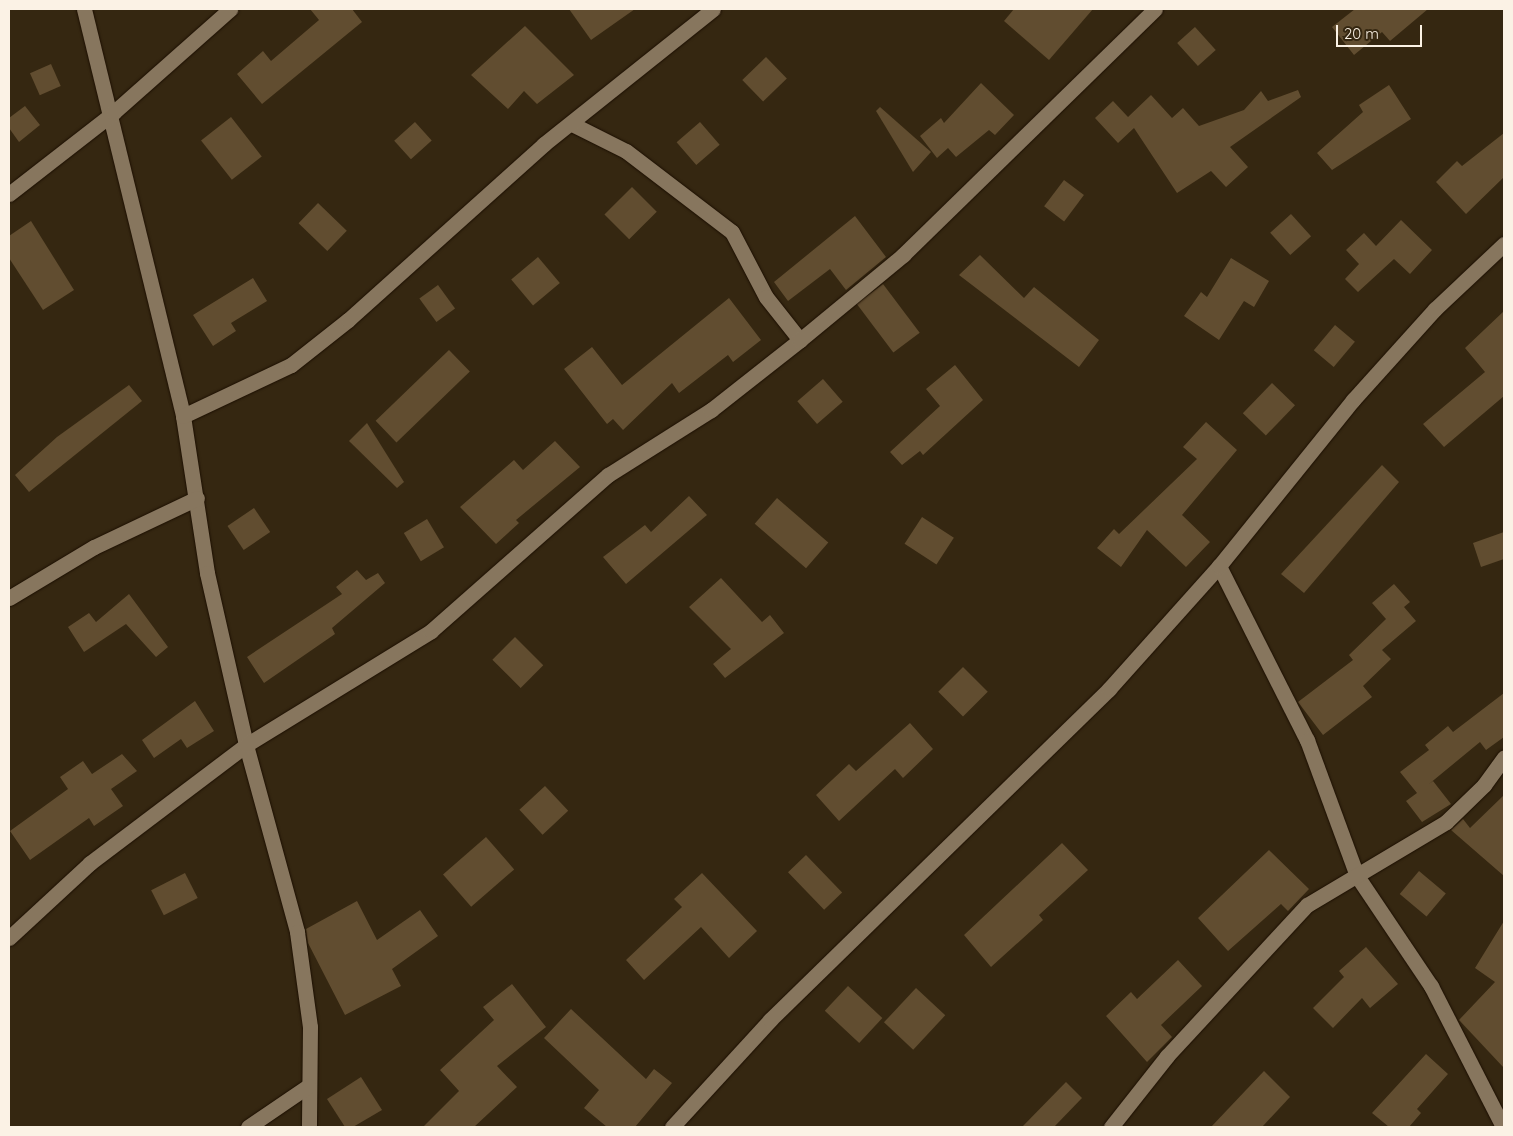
<!DOCTYPE html>
<html>
<head>
<meta charset="utf-8">
<style>
	body { margin:0 }
	#map { position:relative; width:1513px; height:1136px; overflow:hidden; background:#352711; font-family:Quicksand,sans-serif }
	div>[style] { position:absolute }
	[style*='--x'] { left:calc(var(--x)*1px); top:calc(var(--y)*1px); width:calc(var(--w)*1px); rotate:calc(var(--a)*1deg) }
	.building>* { inset:0; background:#614d30; transform-origin:0 0 }
	.roads { filter:drop-shadow(0 0 1px #1c0f00) drop-shadow(0 0 1px #1c0f00) }
	.minor>* { height:15px; margin:-7.5px; padding:0 7.5px; transform-origin:7.5px; border-radius:7.5px; background:#87765e }
	span { translate:-50% -50%; white-space:nowrap; text-align:center; line-height:1.15; -webkit-text-stroke:5px #352711; paint-order:stroke }
	.frame { position:absolute; inset:0; border:10px solid #fbf2e5; pointer-events:none }
	.scale { position:absolute; left:1336px; top:25px; width:86px; height:22px; box-sizing:border-box; border:2px solid #fbf2e5; border-top:0; padding-left:6px; font-size:15px; line-height:18px; white-space:nowrap; color:#fbf2e5; -webkit-text-stroke:4px #352711; paint-order:stroke }
</style>
</head>
<body>
<div id="map">
	<div class="building">
		<div style="clip-path:polygon(310px 9px,352px 9px,362px 22px,262px 104px,237px 74px,263px 51px,271px 61px,319px 20px)"></div>
		<div style="clip-path:polygon(569px 9px,635px 9px,591px 40px)"></div>
		<div style="clip-path:polygon(1014px 9px,1093px 9px,1049px 60px,1004px 21px)"></div>
		<div style="clip-path:polygon(1355px 9px,1428px 9px,1390px 41px,1382px 32px,1354px 55px,1332px 27px)"></div>
		<div style="clip-path:polygon(525px 26px,574px 75px,537px 104px,524px 91px,508px 109px,471px 75px)"></div>
		<div style="left:1195px;top:27px;width:31px;height:24px;rotate:48deg"></div>
		<div style="left:766px;top:57px;width:30px;height:33px;rotate:46deg"></div>
		<div style="left:51px;top:64px;width:24px;height:23px;rotate:66deg"></div>
		<div style="clip-path:polygon(981px 83px,1014px 115px,995px 135px,989px 130px,956px 157px,948px 148px,937px 158px,920px 136px,941px 118px,944px 123px)"></div>
		<div style="clip-path:polygon(1389px 85px,1411px 119px,1332px 170px,1317px 153px,1363px 112px,1359px 105px)"></div>
		<div style="clip-path:polygon(1298px 90px,1301px 97px,1230px 147px,1248px 167px,1226px 187px,1211px 171px,1177px 193px,1134px 128px,1118px 143px,1095px 118px,1113px 101px,1128px 117px,1151px 95px,1172px 118px,1183px 108px,1199px 126px,1244px 110px,1261px 91px,1268px 101px)"></div>
		<div style="clip-path:polygon(25px 106px,40px 125px,19px 142px,9px 128px,9px 118px)"></div>
		<div style="clip-path:polygon(880px 107px,931px 152px,913px 172px,876px 111px)"></div>
		<div style="left:231px;top:117px;width:50px;height:38px;rotate:52deg"></div>
		<div style="left:415px;top:122px;width:25px;height:28px;rotate:48deg"></div>
		<div style="left:700px;top:122px;width:30px;height:31px;rotate:49deg"></div>
		<div style="clip-path:polygon(1504px 133px,1504px 177px,1466px 214px,1436px 182px,1457px 161px,1462px 166px)"></div>
		<div style="left:1064px;top:180px;width:25px;height:33px;rotate:37deg"></div>
		<div style="left:632px;top:187px;width:35px;height:39px;rotate:45deg"></div>
		<div style="left:318px;top:203px;width:40px;height:28px;rotate:44deg"></div>
		<div style="left:1291px;top:214px;width:30px;height:28px;rotate:48deg"></div>
		<div style="clip-path:polygon(855px 216px,886px 257px,846px 290px,830px 269px,788px 301px,774px 282px)"></div>
		<div style="clip-path:polygon(1401px 220px,1432px 250px,1410px 274px,1394px 259px,1358px 292px,1345px 279px,1359px 264px,1346px 250px,1364px 233px,1376px 246px)"></div>
		<div style="clip-path:polygon(31px 221px,74px 290px,43px 310px,9px 258px,9px 236px)"></div>
		<div style="clip-path:polygon(980px 255px,1024px 298px,1034px 287px,1099px 340px,1079px 367px,959px 275px)"></div>
		<div style="left:538px;top:257px;width:34px;height:35px;rotate:50deg"></div>
		<div style="clip-path:polygon(1231px 258px,1269px 281px,1254px 307px,1244px 301px,1219px 340px,1184px 316px,1201px 292px,1207px 297px)"></div>
		<div style="clip-path:polygon(253px 278px,267px 301px,231px 323px,236px 331px,213px 346px,193px 315px)"></div>
		<div style="left:883px;top:284px;width:61px;height:33px;rotate:53deg"></div>
		<div style="left:438px;top:285px;width:29px;height:23px;rotate:54deg"></div>
		<div style="clip-path:polygon(729px 298px,761px 340px,733px 362px,728px 355px,679px 393px,672px 383px,623px 430px,613px 419px,607px 424px,564px 369px,592px 347px,622px 385px)"></div>
		<div style="clip-path:polygon(1504px 311px,1504px 396px,1444px 447px,1423px 424px,1485px 372px,1465px 348px)"></div>
		<div style="left:1335px;top:325px;width:26px;height:33px;rotate:40deg"></div>
		<div style="left:449px;top:350px;width:30px;height:102px;rotate:46deg"></div>
		<div style="clip-path:polygon(955px 365px,983px 400px,923px 455px,920px 451px,902px 465px,890px 452px,940px 406px,926px 389px)"></div>
		<div style="left:823px;top:379px;width:30px;height:34px;rotate:49deg"></div>
		<div style="left:1272px;top:383px;width:32px;height:42px;rotate:44deg"></div>
		<div style="clip-path:polygon(129px 385px,142px 401px,29px 492px,15px 475px,57px 437px)"></div>
		<div style="clip-path:polygon(1206px 422px,1237px 450px,1182px 515px,1210px 542px,1186px 567px,1147px 530px,1121px 567px,1097px 548px,1114px 529px,1119px 534px,1197px 459px,1183px 447px)"></div>
		<div style="clip-path:polygon(367px 423px,404px 482px,397px 488px,349px 441px)"></div>
		<div style="clip-path:polygon(555px 441px,580px 467px,516px 520px,519px 523px,496px 544px,460px 507px,514px 460px,523px 470px)"></div>
		<div style="clip-path:polygon(1382px 465px,1399px 482px,1304px 593px,1281px 574px)"></div>
		<div style="clip-path:polygon(689px 496px,707px 515px,626px 584px,603px 557px,645px 525px,651px 532px)"></div>
		<div style="left:777px;top:498px;width:68px;height:34px;rotate:41deg"></div>
		<div style="left:254px;top:508px;width:29px;height:32px;rotate:56deg"></div>
		<div style="left:922px;top:517px;width:38px;height:32px;rotate:33deg"></div>
		<div style="left:427px;top:519px;width:33px;height:27px;rotate:59deg"></div>
		<div style="clip-path:polygon(1504px 532px,1504px 559px,1481px 567px,1473px 543px)"></div>
		<div style="clip-path:polygon(357px 570px,366px 580px,378px 573px,385px 583px,332px 628px,335px 634px,264px 683px,247px 657px,342px 594px,336px 587px)"></div>
		<div style="clip-path:polygon(721px 578px,762px 622px,770px 615px,784px 633px,725px 678px,713px 664px,731px 649px,689px 607px)"></div>
		<div style="clip-path:polygon(1394px 584px,1410px 602px,1404px 607px,1416px 621px,1382px 650px,1391px 659px,1363px 686px,1372px 697px,1323px 735px,1298px 702px,1353px 660px,1349px 655px,1386px 619px,1372px 603px)"></div>
		<div style="clip-path:polygon(129px 594px,168px 647px,156px 657px,126px 624px,84px 652px,68px 627px,89px 613px,96px 622px)"></div>
		<div style="left:515px;top:637px;width:40px;height:32px;rotate:45deg"></div>
		<div style="left:963px;top:667px;width:35px;height:35px;rotate:45deg"></div>
		<div style="clip-path:polygon(1504px 693px,1504px 737px,1486px 750px,1480px 742px,1429px 784px,1433px 781px,1451px 804px,1422px 822px,1406px 801px,1417px 793px,1400px 772px,1429px 750px,1425px 745px,1448px 726px,1453px 732px)"></div>
		<div style="clip-path:polygon(195px 701px,214px 731px,187px 748px,181px 739px,154px 758px,142px 740px)"></div>
		<div style="clip-path:polygon(910px 723px,933px 749px,903px 778px,895px 769px,839px 821px,816px 795px,849px 764px,856px 771px)"></div>
		<div style="clip-path:polygon(122px 754px,137px 771px,111px 789px,123px 806px,94px 826px,89px 818px,30px 860px,10px 831px,68px 789px,60px 777px,83px 761px,92px 774px)"></div>
		<div style="left:545px;top:786px;width:34px;height:35px;rotate:47deg"></div>
		<div style="clip-path:polygon(1504px 795px,1504px 876px,1451px 830px,1463px 819px,1470px 828px)"></div>
		<div style="left:486px;top:837px;width:43px;height:57px;rotate:49deg"></div>
		<div style="clip-path:polygon(1062px 843px,1088px 870px,1039px 915px,1043px 920px,991px 967px,964px 935px)"></div>
		<div style="clip-path:polygon(1269px 850px,1309px 889px,1288px 911px,1281px 904px,1228px 951px,1198px 918px)"></div>
		<div style="left:806px;top:855px;width:52px;height:25px;rotate:46deg"></div>
		<div style="left:1419px;top:871px;width:35px;height:30px;rotate:40deg"></div>
		<div style="left:185px;top:873px;width:28px;height:38px;rotate:63deg"></div>
		<div style="clip-path:polygon(702px 873px,757px 931px,729px 958px,701px 927px,644px 980px,626px 960px,682px 907px,674px 899px)"></div>
		<div style="clip-path:polygon(357px 901px,377px 940px,420px 910px,438px 936px,392px 969px,401px 986px,345px 1015px,308px 943px,306px 929px)"></div>
		<div style="clip-path:polygon(1504px 921px,1504px 1068px,1459px 1020px,1495px 982px,1475px 968px)"></div>
		<div style="clip-path:polygon(1366px 947px,1398px 984px,1370px 1008px,1362px 998px,1333px 1028px,1313px 1008px,1344px 977px,1339px 971px)"></div>
		<div style="clip-path:polygon(1178px 960px,1202px 986px,1161px 1025px,1172px 1037px,1147px 1062px,1106px 1016px,1131px 992px,1137px 999px)"></div>
		<div style="clip-path:polygon(512px 984px,546px 1027px,497px 1066px,517px 1087px,474px 1127px,423px 1127px,459px 1091px,440px 1070px,494px 1020px,483px 1007px)"></div>
		<div style="left:848px;top:986px;width:47px;height:34px;rotate:43deg"></div>
		<div style="left:916px;top:988px;width:40px;height:47px;rotate:43deg"></div>
		<div style="clip-path:polygon(571px 1009px,646px 1079px,654px 1069px,672px 1083px,635px 1127px,607px 1127px,584px 1108px,599px 1090px,544px 1038px)"></div>
		<div style="clip-path:polygon(1426px 1054px,1448px 1074px,1417px 1109px,1421px 1113px,1409px 1127px,1389px 1127px,1372px 1113px)"></div>
		<div style="clip-path:polygon(1264px 1071px,1290px 1097px,1262px 1127px,1211px 1127px)"></div>
		<div style="clip-path:polygon(361px 1077px,382px 1110px,353px 1127px,345px 1127px,327px 1099px)"></div>
		<div style="clip-path:polygon(1066px 1082px,1082px 1098px,1054px 1127px,1022px 1127px)"></div>
	</div>
	<div class="roads">
		<div class="minor">
			<div style="--x:84;--y:9;--w:419;--a:76.3"></div>
			<div style="--x:183;--y:416;--w:159;--a:81.3"></div>
			<div style="--x:207;--y:573;--w:176;--a:77.2"></div>
			<div style="--x:246;--y:745;--w:194;--a:74.7"></div>
			<div style="--x:297;--y:932;--w:96;--a:82.2"></div>
			<div style="--x:310;--y:1027;--w:100;--a:90.6"></div>
			<div style="--x:572;--y:124;--w:60;--a:26.6"></div>
			<div style="--x:626;--y:151;--w:133;--a:37.4"></div>
			<div style="--x:732;--y:232;--w:73;--a:62.4"></div>
			<div style="--x:766;--y:297;--w:55;--a:51.7"></div>
			<div style="--x:9;--y:194;--w:132;--a:-37.9"></div>
			<div style="--x:113;--y:113;--w:157;--a:-41.6"></div>
			<div style="--x:183;--y:416;--w:119;--a:-25.3"></div>
			<div style="--x:291;--y:365;--w:73;--a:-38.3"></div>
			<div style="--x:348;--y:320;--w:263;--a:-41.9"></div>
			<div style="--x:544;--y:144;--w:216;--a:-38.6"></div>
			<div style="--x:1219;--y:566;--w:195;--a:63.2"></div>
			<div style="--x:1307;--y:740;--w:145;--a:69.8"></div>
			<div style="--x:1357;--y:876;--w:133;--a:56.1"></div>
			<div style="--x:1431;--y:986;--w:158;--a:62.9"></div>
			<div style="--x:9;--y:598;--w:99;--a:-31"></div>
			<div style="--x:94;--y:547;--w:114;--a:-25.4"></div>
			<div style="--x:9;--y:938;--w:110;--a:-42.8"></div>
			<div style="--x:90;--y:863;--w:196;--a:-37.1"></div>
			<div style="--x:246;--y:745;--w:217;--a:-31.6"></div>
			<div style="--x:431;--y:631;--w:236;--a:-41.4"></div>
			<div style="--x:608;--y:475;--w:122;--a:-32.3"></div>
			<div style="--x:711;--y:410;--w:113;--a:-38.2"></div>
			<div style="--x:800;--y:340;--w:134;--a:-39.5"></div>
			<div style="--x:903;--y:255;--w:352;--a:-44.3"></div>
			<div style="--x:248;--y:1127;--w:73;--a:-34.3"></div>
			<div style="--x:672;--y:1127;--w:145;--a:-47.5"></div>
			<div style="--x:770;--y:1020;--w:474;--a:-44.3"></div>
			<div style="--x:1109;--y:689;--w:165;--a:-48.2"></div>
			<div style="--x:1219;--y:566;--w:213;--a:-51.1"></div>
			<div style="--x:1353;--y:400;--w:122;--a:-48"></div>
			<div style="--x:1435;--y:309;--w:95;--a:-43.3"></div>
			<div style="--x:1111;--y:1127;--w:90;--a:-51.7"></div>
			<div style="--x:1167;--y:1056;--w:206;--a:-47.2"></div>
			<div style="--x:1307;--y:905;--w:162;--a:-30.8"></div>
			<div style="--x:1446;--y:822;--w:53;--a:-44.2"></div>
			<div style="--x:1484;--y:785;--w:34;--a:-54"></div>
		</div>
	</div>
	<div class="frame"></div>
	<div class="scale">20 m</div>
</div>
</body>
</html>
